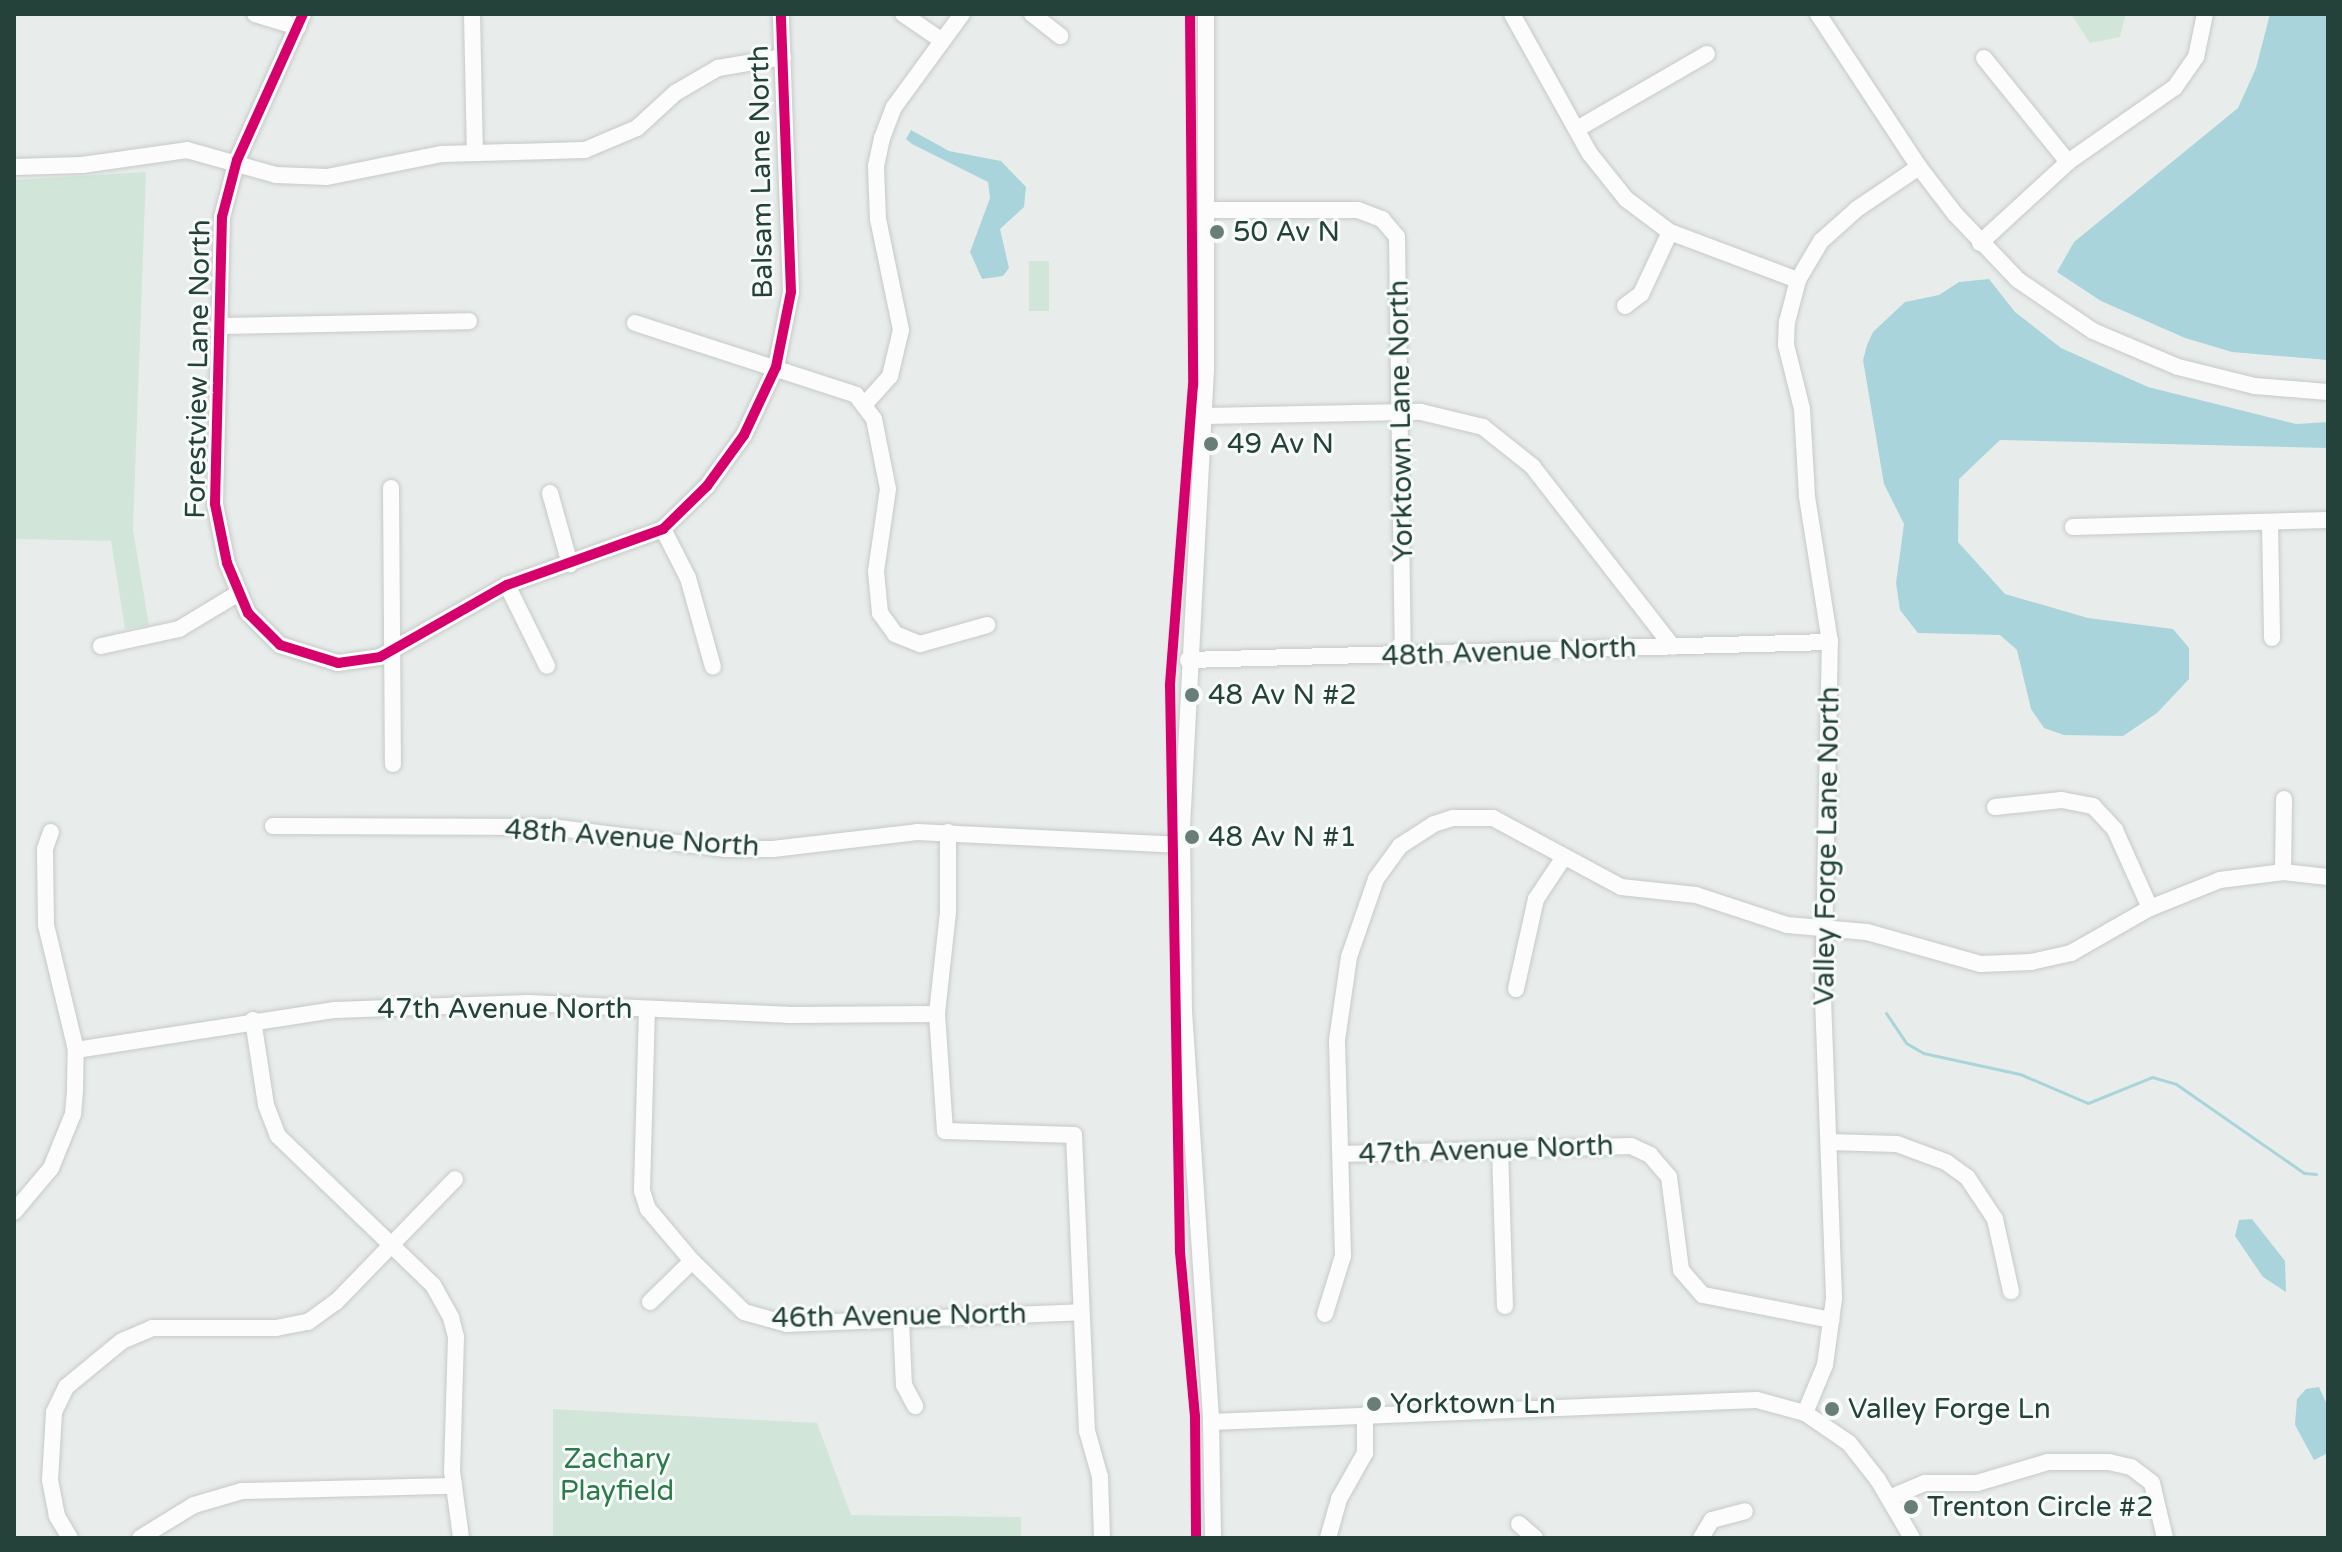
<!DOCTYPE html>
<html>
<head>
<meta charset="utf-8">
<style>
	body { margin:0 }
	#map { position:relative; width:2342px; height:1552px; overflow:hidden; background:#e8edeb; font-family:"Varela Round",sans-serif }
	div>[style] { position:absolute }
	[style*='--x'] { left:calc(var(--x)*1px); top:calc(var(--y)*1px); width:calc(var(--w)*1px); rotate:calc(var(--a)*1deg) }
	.green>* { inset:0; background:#d1e6d8; transform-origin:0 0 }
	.water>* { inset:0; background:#a9d4db }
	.stream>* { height:3px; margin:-1.5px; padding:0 1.5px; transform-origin:1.5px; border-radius:1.5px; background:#a9d4db }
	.roads { filter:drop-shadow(0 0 2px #c5cac8) drop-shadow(0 0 2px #c5cac8) }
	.minor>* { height:16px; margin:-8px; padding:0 8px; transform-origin:8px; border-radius:8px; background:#fcfcfc }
	.cycleway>* { height:10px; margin:-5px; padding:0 5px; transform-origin:5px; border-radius:5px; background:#d6006c }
	.dots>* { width:22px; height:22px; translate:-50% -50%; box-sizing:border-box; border:4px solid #f7fbf9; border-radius:50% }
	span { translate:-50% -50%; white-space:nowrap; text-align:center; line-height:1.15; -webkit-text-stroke:6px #f7fbf9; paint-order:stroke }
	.street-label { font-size:28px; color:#24423a }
	.poi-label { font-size:28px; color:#24423a }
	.left { translate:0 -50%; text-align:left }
	.park-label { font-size:28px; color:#2d7a4b }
	.frame { position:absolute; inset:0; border:16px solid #24423a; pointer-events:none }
</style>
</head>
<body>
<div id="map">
	<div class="green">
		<div style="clip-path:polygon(2071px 14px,2126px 14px,2120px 37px,2090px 43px)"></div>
		<div style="clip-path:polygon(146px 172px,133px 530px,149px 625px,125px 629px,111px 541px,14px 539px,14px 180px)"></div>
		<div style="left:1029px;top:261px;width:20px;height:50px"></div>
		<div style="clip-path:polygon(553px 1409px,817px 1423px,851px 1515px,1021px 1517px,1021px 1538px,553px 1538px)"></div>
	</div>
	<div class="water">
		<div style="clip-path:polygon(2270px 14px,2328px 14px,2328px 360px,2232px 352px,2185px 338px,2101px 301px,2057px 272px,2074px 242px,2238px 108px,2256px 68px)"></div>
		<div style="clip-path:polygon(911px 130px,949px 151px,1001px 161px,1026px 187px,1024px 207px,1000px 229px,1009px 268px,1003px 276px,982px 279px,970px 252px,990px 198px,988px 182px,912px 144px,906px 139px)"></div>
		<div style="clip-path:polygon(1989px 279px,2015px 312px,2061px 348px,2148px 387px,2296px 424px,2328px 422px,2328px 448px,2000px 440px,1959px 479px,1958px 542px,2005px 594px,2088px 618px,2173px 629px,2189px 648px,2189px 679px,2157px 713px,2123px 736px,2064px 735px,2044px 728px,2031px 709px,2017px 650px,2000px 635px,1918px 633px,1900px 610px,1896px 583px,1904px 524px,1884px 484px,1863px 360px,1867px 345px,1873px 332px,1905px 302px,1939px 295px,1959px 282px)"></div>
		<div style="clip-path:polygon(2252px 1219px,2285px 1261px,2286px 1292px,2263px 1277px,2235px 1236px,2239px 1220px)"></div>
		<div style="clip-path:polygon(2319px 1387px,2328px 1407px,2328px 1453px,2314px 1460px,2295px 1425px,2297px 1399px,2306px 1389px)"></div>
	</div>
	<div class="stream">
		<div style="--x:1886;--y:1013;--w:36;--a:56"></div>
		<div style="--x:1906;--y:1043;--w:20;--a:30"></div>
		<div style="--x:1923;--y:1053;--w:99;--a:12.2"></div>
		<div style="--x:2020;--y:1074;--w:74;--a:23.1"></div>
		<div style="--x:2088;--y:1103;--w:69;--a:-22.1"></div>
		<div style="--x:2152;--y:1077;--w:25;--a:16"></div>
		<div style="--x:2176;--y:1084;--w:156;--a:34.8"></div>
		<div style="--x:2304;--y:1173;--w:12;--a:5"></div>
	</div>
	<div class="roads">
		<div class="minor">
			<div style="--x:255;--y:14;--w:45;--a:16.8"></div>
			<div style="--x:303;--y:14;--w:160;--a:114.3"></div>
			<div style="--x:237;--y:160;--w:59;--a:104.7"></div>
			<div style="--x:222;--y:217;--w:287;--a:91.4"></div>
			<div style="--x:215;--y:504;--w:60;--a:78.5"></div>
			<div style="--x:227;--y:563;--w:54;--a:67.2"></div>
			<div style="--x:248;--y:613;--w:45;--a:45"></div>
			<div style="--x:280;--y:645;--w:61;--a:17.2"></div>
			<div style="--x:338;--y:663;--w:42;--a:-8.1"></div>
			<div style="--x:380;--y:657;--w:146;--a:-29.6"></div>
			<div style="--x:507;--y:585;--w:166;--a:-19.7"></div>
			<div style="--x:663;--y:529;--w:62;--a:-44.3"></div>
			<div style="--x:707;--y:486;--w:63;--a:-54"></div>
			<div style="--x:744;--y:435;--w:75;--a:-64.8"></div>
			<div style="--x:776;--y:367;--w:76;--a:-78.7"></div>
			<div style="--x:791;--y:292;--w:278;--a:-92.1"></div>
			<div style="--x:472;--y:14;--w:138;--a:88.8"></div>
			<div style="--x:903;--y:14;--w:46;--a:34.4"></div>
			<div style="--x:1032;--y:14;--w:36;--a:38"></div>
			<div style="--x:1206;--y:14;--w:355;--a:90"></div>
			<div style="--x:1206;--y:369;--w:459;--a:93"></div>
			<div style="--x:1182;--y:827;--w:184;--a:89.4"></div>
			<div style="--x:1184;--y:1011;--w:412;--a:86.2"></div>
			<div style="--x:1211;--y:1422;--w:116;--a:89"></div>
			<div style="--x:1512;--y:14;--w:160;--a:60.9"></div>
			<div style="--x:1590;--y:154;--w:58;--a:51.3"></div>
			<div style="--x:1626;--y:199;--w:55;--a:36.9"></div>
			<div style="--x:1670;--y:232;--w:137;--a:20.6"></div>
			<div style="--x:1818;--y:14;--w:183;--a:56.6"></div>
			<div style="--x:1919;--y:167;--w:59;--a:52.5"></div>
			<div style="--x:1955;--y:214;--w:91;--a:46.3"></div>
			<div style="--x:2018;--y:280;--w:91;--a:34.2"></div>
			<div style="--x:2093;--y:331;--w:92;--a:23"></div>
			<div style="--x:2178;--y:367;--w:79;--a:13.9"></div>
			<div style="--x:2255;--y:386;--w:73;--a:4.7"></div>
			<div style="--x:1984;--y:58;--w:134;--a:51.1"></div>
			<div style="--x:1577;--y:129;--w:150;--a:-30"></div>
			<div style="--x:14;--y:167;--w:68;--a:-1.7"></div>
			<div style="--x:82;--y:165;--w:106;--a:-8.1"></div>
			<div style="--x:187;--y:150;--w:92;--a:15.7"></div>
			<div style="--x:276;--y:175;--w:51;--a:2.2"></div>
			<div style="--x:327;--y:177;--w:116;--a:-11.4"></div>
			<div style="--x:441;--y:154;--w:144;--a:-1.6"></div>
			<div style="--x:585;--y:150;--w:56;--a:-22.9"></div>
			<div style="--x:637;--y:128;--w:52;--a:-42.6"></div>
			<div style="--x:675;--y:93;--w:50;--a:-30.2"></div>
			<div style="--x:718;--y:68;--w:66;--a:-9.6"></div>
			<div style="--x:1207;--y:210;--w:151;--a:0"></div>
			<div style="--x:1358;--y:210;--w:26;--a:21"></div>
			<div style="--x:1382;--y:219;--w:23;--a:50"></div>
			<div style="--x:1397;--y:237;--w:417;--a:89.2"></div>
			<div style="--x:1980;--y:243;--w:120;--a:-42.6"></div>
			<div style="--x:2068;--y:162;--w:131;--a:-35"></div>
			<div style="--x:2175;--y:87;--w:37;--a:-55"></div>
			<div style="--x:2196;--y:57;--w:44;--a:-78.2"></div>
			<div style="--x:1625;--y:306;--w:20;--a:-37"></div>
			<div style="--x:1641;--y:294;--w:68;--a:-64.9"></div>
			<div style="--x:635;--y:323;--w:232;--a:18"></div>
			<div style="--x:856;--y:395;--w:30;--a:53"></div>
			<div style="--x:874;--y:419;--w:71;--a:78.7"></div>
			<div style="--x:888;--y:489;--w:83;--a:98.3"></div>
			<div style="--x:876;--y:571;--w:42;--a:84.6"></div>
			<div style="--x:880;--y:613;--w:26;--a:54"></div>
			<div style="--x:895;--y:634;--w:27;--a:22"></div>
			<div style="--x:920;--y:644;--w:70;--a:-15.8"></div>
			<div style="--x:218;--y:326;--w:251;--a:-1.1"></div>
			<div style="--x:865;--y:404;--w:38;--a:-48"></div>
			<div style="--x:890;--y:376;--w:47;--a:-76.6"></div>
			<div style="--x:901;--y:330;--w:113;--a:-101.7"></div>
			<div style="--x:878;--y:219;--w:53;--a:-92.2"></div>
			<div style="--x:876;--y:166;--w:29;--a:-78"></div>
			<div style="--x:882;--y:138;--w:33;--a:-69"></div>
			<div style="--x:894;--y:107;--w:115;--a:-53.8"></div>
			<div style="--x:1204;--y:416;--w:217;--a:-1.1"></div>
			<div style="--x:1421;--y:412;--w:64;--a:13.6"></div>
			<div style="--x:1483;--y:427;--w:63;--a:38.5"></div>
			<div style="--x:1532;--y:466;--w:229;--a:52.1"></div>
			<div style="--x:391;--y:488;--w:276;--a:89.6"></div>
			<div style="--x:550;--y:493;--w:74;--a:74.3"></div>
			<div style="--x:2270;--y:522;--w:116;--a:89"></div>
			<div style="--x:2073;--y:527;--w:255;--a:-1.6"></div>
			<div style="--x:663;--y:529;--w:55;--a:63"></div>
			<div style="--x:688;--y:578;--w:92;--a:74.3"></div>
			<div style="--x:507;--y:585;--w:90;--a:63.7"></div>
			<div style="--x:101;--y:646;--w:80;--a:-12.3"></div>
			<div style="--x:179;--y:629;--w:68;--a:-31.1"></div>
			<div style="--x:1188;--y:660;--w:642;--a:-1.61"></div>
			<div style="--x:1995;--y:807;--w:67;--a:-6"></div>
			<div style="--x:2062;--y:800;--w:32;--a:11"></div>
			<div style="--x:2093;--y:806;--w:33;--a:47"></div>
			<div style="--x:2115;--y:830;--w:85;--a:65.8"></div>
			<div style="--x:273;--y:826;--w:278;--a:0.2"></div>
			<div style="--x:551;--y:827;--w:175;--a:7.2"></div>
			<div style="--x:725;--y:849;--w:48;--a:0"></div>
			<div style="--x:773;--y:849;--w:145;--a:-6.7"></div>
			<div style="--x:917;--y:832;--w:265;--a:2.8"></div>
			<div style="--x:948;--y:832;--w:80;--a:90"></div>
			<div style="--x:948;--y:912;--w:103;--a:96.2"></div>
			<div style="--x:937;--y:1014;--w:117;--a:86.1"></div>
			<div style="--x:945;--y:1131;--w:129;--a:1.8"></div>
			<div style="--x:1074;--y:1135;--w:296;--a:87.5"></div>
			<div style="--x:1087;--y:1431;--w:48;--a:74.2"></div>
			<div style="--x:1100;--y:1477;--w:61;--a:88.1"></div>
			<div style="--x:2283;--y:872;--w:73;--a:-89.2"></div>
			<div style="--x:1516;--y:989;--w:92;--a:-77.5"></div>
			<div style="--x:1536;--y:899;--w:50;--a:-56.3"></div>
			<div style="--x:647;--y:1009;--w:182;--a:91.6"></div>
			<div style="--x:642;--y:1191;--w:19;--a:72"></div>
			<div style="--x:648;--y:1209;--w:68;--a:49.8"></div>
			<div style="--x:692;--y:1261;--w:73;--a:44.4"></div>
			<div style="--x:744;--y:1312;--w:45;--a:15.6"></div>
			<div style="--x:787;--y:1324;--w:293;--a:-2.3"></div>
			<div style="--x:253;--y:1020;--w:86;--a:81.3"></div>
			<div style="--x:266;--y:1105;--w:33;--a:69"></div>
			<div style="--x:278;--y:1136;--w:215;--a:43.9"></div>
			<div style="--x:433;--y:1285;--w:38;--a:61"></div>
			<div style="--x:451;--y:1318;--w:20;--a:75"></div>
			<div style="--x:456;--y:1337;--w:134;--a:91.7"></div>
			<div style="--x:452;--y:1471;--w:68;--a:82.3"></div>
			<div style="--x:76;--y:1050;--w:262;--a:-8.8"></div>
			<div style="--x:335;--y:1010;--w:193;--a:-2.1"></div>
			<div style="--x:528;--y:1003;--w:260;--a:2.6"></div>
			<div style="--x:788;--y:1015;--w:149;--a:-0.4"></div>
			<div style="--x:1829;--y:1142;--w:68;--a:1.7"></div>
			<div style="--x:1897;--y:1144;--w:52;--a:20.2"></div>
			<div style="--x:1946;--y:1162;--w:26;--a:36"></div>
			<div style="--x:1967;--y:1177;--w:50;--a:56.3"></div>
			<div style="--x:1995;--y:1219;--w:74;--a:77.5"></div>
			<div style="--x:1500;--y:1149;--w:157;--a:88.2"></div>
			<div style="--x:1341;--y:1154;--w:290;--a:-1.6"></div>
			<div style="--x:1631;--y:1146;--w:21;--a:25"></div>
			<div style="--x:1650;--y:1155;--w:29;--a:49"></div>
			<div style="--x:1669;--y:1177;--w:94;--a:82.6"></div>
			<div style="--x:1681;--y:1270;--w:33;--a:49"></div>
			<div style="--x:1703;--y:1295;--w:131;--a:11"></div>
			<div style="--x:14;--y:1212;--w:57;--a:-49.9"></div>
			<div style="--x:51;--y:1168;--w:58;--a:-67.8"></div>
			<div style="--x:73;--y:1114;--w:25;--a:-85"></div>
			<div style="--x:75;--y:1089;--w:39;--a:-89"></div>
			<div style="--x:76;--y:1050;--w:129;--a:-103.5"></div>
			<div style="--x:46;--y:925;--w:76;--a:-90.8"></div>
			<div style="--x:45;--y:849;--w:18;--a:-71"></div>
			<div style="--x:650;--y:1302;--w:59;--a:-44.3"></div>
			<div style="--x:1325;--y:1314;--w:61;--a:-72.8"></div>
			<div style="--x:1343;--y:1256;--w:216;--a:-91.6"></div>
			<div style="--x:1337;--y:1040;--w:84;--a:-81.8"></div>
			<div style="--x:1349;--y:957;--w:83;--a:-70.9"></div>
			<div style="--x:1376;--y:879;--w:41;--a:-54"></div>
			<div style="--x:1400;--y:846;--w:40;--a:-32.9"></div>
			<div style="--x:1434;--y:824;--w:20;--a:-18"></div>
			<div style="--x:1453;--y:818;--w:40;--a:0"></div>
			<div style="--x:1493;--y:818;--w:145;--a:28.3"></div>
			<div style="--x:1621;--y:887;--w:75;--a:6.1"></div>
			<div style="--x:1696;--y:895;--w:96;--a:18.2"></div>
			<div style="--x:1787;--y:925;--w:80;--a:5"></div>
			<div style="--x:1867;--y:932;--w:118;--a:15.7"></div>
			<div style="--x:1981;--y:964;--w:50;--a:-2.3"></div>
			<div style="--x:2031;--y:962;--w:41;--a:-12.7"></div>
			<div style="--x:2071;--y:953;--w:91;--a:-29.7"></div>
			<div style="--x:2150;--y:908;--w:75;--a:-21.8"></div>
			<div style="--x:2220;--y:880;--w:64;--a:-7.2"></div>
			<div style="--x:2283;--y:872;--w:45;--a:6.3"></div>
			<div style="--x:901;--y:1320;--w:65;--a:87.4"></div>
			<div style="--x:904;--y:1385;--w:24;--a:62"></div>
			<div style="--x:1805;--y:1413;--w:52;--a:-67.4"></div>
			<div style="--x:1825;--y:1365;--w:68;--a:-82.3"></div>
			<div style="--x:1834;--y:1298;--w:298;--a:-92.1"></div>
			<div style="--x:1823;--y:1000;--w:358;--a:-88.9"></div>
			<div style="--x:1830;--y:642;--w:148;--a:-99"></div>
			<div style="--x:1807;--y:496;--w:87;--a:-93.3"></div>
			<div style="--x:1802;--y:409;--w:66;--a:-104"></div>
			<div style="--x:1786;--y:345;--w:23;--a:-88"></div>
			<div style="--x:1787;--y:322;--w:43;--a:-75.3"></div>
			<div style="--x:1798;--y:280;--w:45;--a:-59.5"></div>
			<div style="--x:1821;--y:241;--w:48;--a:-41.6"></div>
			<div style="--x:1857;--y:209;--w:75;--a:-34.1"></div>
			<div style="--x:1211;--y:1422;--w:546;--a:-2.31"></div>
			<div style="--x:1757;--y:1400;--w:50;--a:15.2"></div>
			<div style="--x:1805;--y:1413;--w:53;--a:34.3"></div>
			<div style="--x:1849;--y:1443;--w:47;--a:51.9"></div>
			<div style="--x:1878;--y:1480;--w:67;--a:59.6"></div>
			<div style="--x:1889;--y:1498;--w:39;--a:-23"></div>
			<div style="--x:1925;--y:1483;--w:52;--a:0"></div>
			<div style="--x:1977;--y:1483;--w:74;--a:-16.5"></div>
			<div style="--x:2048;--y:1462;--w:61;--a:0"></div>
			<div style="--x:2109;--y:1462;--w:23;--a:13"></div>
			<div style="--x:2131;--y:1467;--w:26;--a:37"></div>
			<div style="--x:2152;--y:1483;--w:57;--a:76.7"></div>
			<div style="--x:1519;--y:1524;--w:21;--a:41"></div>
			<div style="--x:70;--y:1538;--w:26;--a:-121"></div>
			<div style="--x:57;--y:1516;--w:37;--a:-101"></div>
			<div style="--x:50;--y:1480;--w:68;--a:-86.6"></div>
			<div style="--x:54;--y:1412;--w:28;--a:-64"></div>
			<div style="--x:66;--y:1387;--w:72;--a:-39.4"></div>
			<div style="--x:122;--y:1341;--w:33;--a:-23"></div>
			<div style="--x:152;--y:1328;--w:124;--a:0"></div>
			<div style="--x:276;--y:1328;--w:33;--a:-11"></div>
			<div style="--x:308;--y:1322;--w:34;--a:-36"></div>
			<div style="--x:336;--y:1302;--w:171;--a:-45.9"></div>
			<div style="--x:140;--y:1538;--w:63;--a:-31.4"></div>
			<div style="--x:194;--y:1505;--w:50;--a:-16.3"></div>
			<div style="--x:242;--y:1491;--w:212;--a:-1.4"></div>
			<div style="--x:1328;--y:1538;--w:41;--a:-74.2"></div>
			<div style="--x:1339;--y:1499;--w:53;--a:-60.5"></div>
			<div style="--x:1365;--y:1453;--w:38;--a:-90"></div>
			<div style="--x:1701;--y:1538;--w:21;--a:-59"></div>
			<div style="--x:1712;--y:1520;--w:34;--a:-15"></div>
		</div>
	</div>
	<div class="cycleway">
		<div style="--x:303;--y:14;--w:160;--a:114.3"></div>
		<div style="--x:237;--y:160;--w:59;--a:104.7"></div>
		<div style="--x:222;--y:217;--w:287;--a:91.4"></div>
		<div style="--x:215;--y:504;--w:60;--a:78.5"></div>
		<div style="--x:227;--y:563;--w:54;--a:67.2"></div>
		<div style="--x:248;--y:613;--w:45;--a:45"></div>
		<div style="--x:280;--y:645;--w:61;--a:17.2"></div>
		<div style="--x:338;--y:663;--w:42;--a:-8.1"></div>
		<div style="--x:380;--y:657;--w:146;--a:-29.6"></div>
		<div style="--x:507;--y:585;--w:166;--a:-19.7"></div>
		<div style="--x:663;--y:529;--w:62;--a:-44.3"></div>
		<div style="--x:707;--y:486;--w:63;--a:-54"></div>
		<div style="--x:744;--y:435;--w:75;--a:-64.8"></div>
		<div style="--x:776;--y:367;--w:76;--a:-78.7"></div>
		<div style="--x:791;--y:292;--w:278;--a:-92.1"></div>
		<div style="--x:1190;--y:14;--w:371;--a:89.5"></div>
		<div style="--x:1193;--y:385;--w:301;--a:94.4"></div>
		<div style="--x:1170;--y:685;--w:567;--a:88.99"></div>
		<div style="--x:1180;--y:1252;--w:165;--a:84.8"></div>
		<div style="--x:1195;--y:1416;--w:122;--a:89.5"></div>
	</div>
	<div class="dots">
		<div style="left:1217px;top:232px;background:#697e78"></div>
		<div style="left:1211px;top:444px;background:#697e78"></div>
		<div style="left:1192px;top:695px;background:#697e78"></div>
		<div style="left:1192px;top:837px;background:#697e78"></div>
		<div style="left:1374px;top:1404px;background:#697e78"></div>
		<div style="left:1832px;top:1409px;background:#697e78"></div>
		<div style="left:1911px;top:1507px;background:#697e78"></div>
	</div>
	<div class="street-label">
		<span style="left:761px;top:172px;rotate:-91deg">Balsam Lane North</span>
		<span style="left:198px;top:369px;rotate:-89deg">Forestview Lane North</span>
		<span style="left:1401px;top:421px;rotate:-91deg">Yorktown Lane North</span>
		<span style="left:1509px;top:652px;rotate:-2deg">48th Avenue North</span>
		<span style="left:632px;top:838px;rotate:4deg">48th Avenue North</span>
		<span style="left:1827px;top:846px;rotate:-89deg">Valley Forge Lane North</span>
		<span style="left:505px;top:1009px">47th Avenue North</span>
		<span style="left:1486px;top:1150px;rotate:-2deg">47th Avenue North</span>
		<span style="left:899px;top:1316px;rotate:-1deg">46th Avenue North</span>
	</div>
	<div class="poi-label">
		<span class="left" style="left:1233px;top:232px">50 Av N</span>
		<span class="left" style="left:1227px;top:444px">49 Av N</span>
		<span class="left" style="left:1208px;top:695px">48 Av N #2</span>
		<span class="left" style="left:1208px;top:837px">48 Av N #1</span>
		<span class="left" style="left:1390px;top:1404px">Yorktown Ln</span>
		<span class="left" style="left:1848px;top:1409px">Valley Forge Ln</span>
		<span class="left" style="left:1927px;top:1507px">Trenton Circle #2</span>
	</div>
	<div class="park-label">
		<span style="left:617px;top:1475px">Zachary<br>Playfield</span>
	</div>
	<div class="frame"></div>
</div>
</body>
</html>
